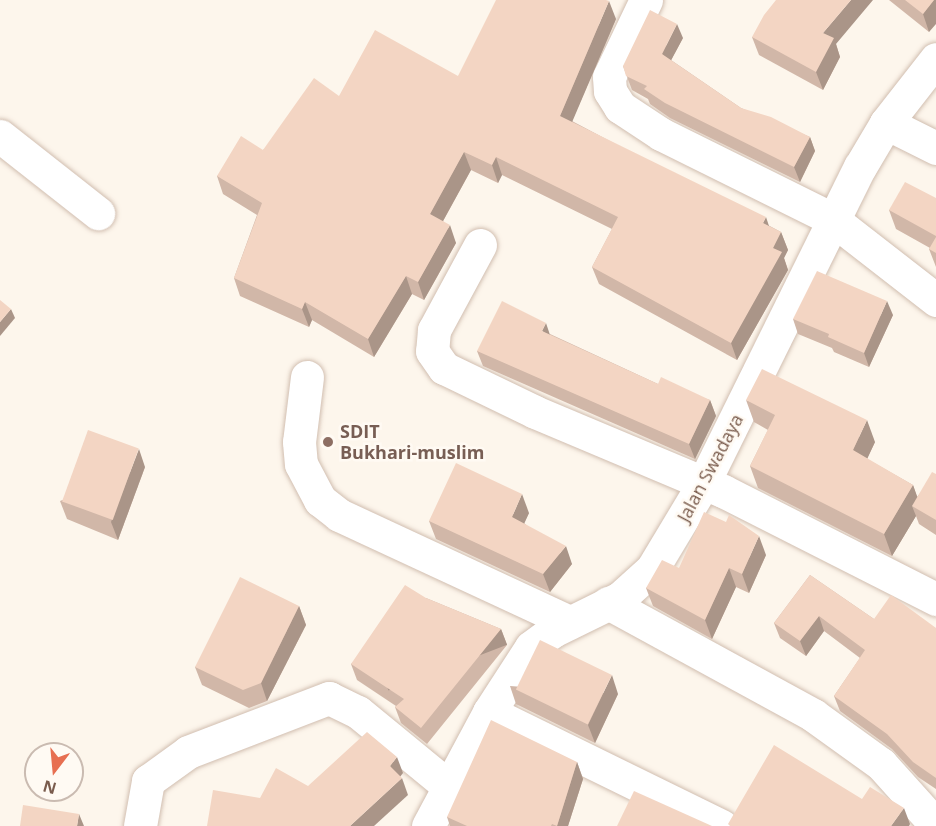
<!DOCTYPE html>
<html>
<head>
<meta charset="utf-8">
<style>
	body { margin:0 }
	#map { position:relative; width:936px; height:826px; overflow:hidden; background:#fdf6ec; font-family:"Open Sans",sans-serif }
	div>[style] { position:absolute }
	[style*='--x'] { left:calc(var(--x)*1px); top:calc(var(--y)*1px); width:calc(var(--w)*1px); rotate:calc(var(--a)*1deg) }
	.roads { filter:drop-shadow(0 0 2px #d1beb0) drop-shadow(0 0 2px #d1beb0) }
	.minor>* { height:33px; margin:-16.5px; padding:0 16.5px; transform-origin:16.5px; border-radius:16.5px; background:#fff }
	.wall>* { inset:0; background:#d1b7a8 }
	.shaded-wall>* { inset:0; background:#aa9588; transform-origin:0 0 }
	.building>* { inset:0; background:#f3d5c3; transform-origin:0 0 }
	.dots>* { width:16px; height:16px; translate:-50% -50%; box-sizing:border-box; border:3px solid #fffaf3; border-radius:50% }
	span { translate:-50% -50%; white-space:nowrap; text-align:center; line-height:1.15; -webkit-text-stroke:5px #fffaf3; paint-order:stroke }
	.education-label { font-size:18px; color:#785e54; font-weight:700 }
	.left { translate:0 -50%; text-align:left }
	.street-label { font-size:18px; color:#7a5c4d }
	.north { position:absolute; left:24px; top:742px; width:60px; height:60px; box-sizing:border-box; background:#fffaf3; border:2px solid #cabbb1; border-radius:50%; rotate:196deg; font-size:16px; font-weight:700; line-height:24px; text-align:center; color:#7a5c4d }
	.north::after { content:''; display:block; margin:auto; width:21px; height:27px; background:#e76f51; clip-path:polygon(50% 0,100% 100%,50% 72%,0 100%) }
</style>
</head>
<body>
<div id="map">
	<div class="roads">
		<div class="minor">
			<div style="--x:646;--y:0;--w:85;--a:115.7"></div>
			<div style="--x:609;--y:77;--w:14;--a:86"></div>
			<div style="--x:610;--y:91;--w:19;--a:58"></div>
			<div style="--x:620;--y:107;--w:49;--a:33.4"></div>
			<div style="--x:661;--y:134;--w:191;--a:26.4"></div>
			<div style="--x:832;--y:219;--w:132;--a:37.9"></div>
			<div style="--x:886;--y:123;--w:56;--a:26.6"></div>
			<div style="--x:0;--y:136;--w:125;--a:38.2"></div>
			<div style="--x:480;--y:245;--w:97;--a:118.4"></div>
			<div style="--x:434;--y:330;--w:21;--a:95"></div>
			<div style="--x:432;--y:351;--w:21;--a:55"></div>
			<div style="--x:444;--y:368;--w:101;--a:25.8"></div>
			<div style="--x:535;--y:412;--w:204;--a:22.8"></div>
			<div style="--x:723;--y:491;--w:239;--a:26.9"></div>
			<div style="--x:307;--y:377;--w:65;--a:97"></div>
			<div style="--x:299;--y:442;--w:22;--a:85"></div>
			<div style="--x:301;--y:464;--w:41;--a:62.2"></div>
			<div style="--x:320;--y:500;--w:24;--a:38"></div>
			<div style="--x:339;--y:515;--w:254;--a:24.9"></div>
			<div style="--x:608;--y:603;--w:234;--a:28.6"></div>
			<div style="--x:813;--y:715;--w:84;--a:35.8"></div>
			<div style="--x:881;--y:764;--w:82;--a:48"></div>
			<div style="--x:489;--y:712;--w:259;--a:26.1"></div>
			<div style="--x:140;--y:826;--w:46;--a:-79.9"></div>
			<div style="--x:148;--y:781;--w:49;--a:-35.9"></div>
			<div style="--x:188;--y:752;--w:151;--a:-21"></div>
			<div style="--x:329;--y:698;--w:32;--a:26"></div>
			<div style="--x:358;--y:712;--w:117;--a:39.4"></div>
			<div style="--x:428;--y:826;--w:129;--a:-61.8"></div>
			<div style="--x:489;--y:712;--w:77;--a:-57.1"></div>
			<div style="--x:531;--y:647;--w:27;--a:-36"></div>
			<div style="--x:553;--y:631;--w:75;--a:-26.2"></div>
			<div style="--x:620;--y:598;--w:43;--a:-42.2"></div>
			<div style="--x:652;--y:569;--w:99;--a:-59"></div>
			<div style="--x:703;--y:484;--w:354;--a:-63.7"></div>
			<div style="--x:860;--y:167;--w:51;--a:-59.4"></div>
			<div style="--x:886;--y:123;--w:81;--a:-52"></div>
		</div>
	</div>
	<div class="wall">
		<div style="clip-path:polygon(889px 0,936px 0,929px 32px)"></div>
		<div style="clip-path:polygon(616px 19px,572px 121px,781px 232px,788px 250px,784px 258px,788px 270px,737px 360px,599px 284px,592px 267px,612px 229px,502px 175px,498px 183px,471px 170px,443px 221px,456px 243px,424px 300px,412px 294px,374px 357px,312px 320px,309px 327px,240px 296px,234px 278px,257px 215px,223px 194px,217px 176px,263px 150px,339px 96px,458px 76px)"></div>
		<div style="clip-path:polygon(752px 37px,836px 44px,840px 57px,823px 90px,759px 55px)"></div>
		<div style="clip-path:polygon(683px 38px,671px 60px,741px 108px,810px 137px,815px 151px,800px 182px,670px 118px,650px 104px,648px 99px,632px 90px,623px 66px)"></div>
		<div style="clip-path:polygon(936px 198px,936px 267px,929px 249px,930px 248px,896px 229px,889px 210px)"></div>
		<div style="clip-path:polygon(893px 315px,869px 367px,834px 352px,832px 348px,798px 334px,793px 319px)"></div>
		<div style="clip-path:polygon(550px 334px,658px 384px,710px 400px,716px 416px,695px 459px,483px 366px,477px 351px)"></div>
		<div style="clip-path:polygon(746px 400px,875px 442px,867px 459px,913px 485px,917px 497px,936px 474px,936px 535px,919px 524px,916px 516px,892px 556px,758px 488px,750px 466px,768px 430px,754px 422px)"></div>
		<div style="clip-path:polygon(145px 467px,118px 540px,67px 519px,60px 501px)"></div>
		<div style="clip-path:polygon(529px 513px,524px 523px,572px 564px,550px 592px,436px 539px,429px 521px)"></div>
		<div style="clip-path:polygon(766px 555px,749px 593px,736px 587px,712px 639px,653px 606px,646px 588px,679px 568px)"></div>
		<div style="clip-path:polygon(810px 575px,874px 619px,936px 628px,936px 789px,918px 777px,892px 749px,840px 711px,834px 696px,860px 658px,824px 631px,806px 656px,780px 638px,774px 623px)"></div>
		<div style="clip-path:polygon(426px 598px,501px 629px,507px 645px,427px 744px,401px 723px,395px 707px,396px 706px,357px 680px,351px 664px)"></div>
		<div style="clip-path:polygon(299px 606px,306px 625px,267px 701px,249px 708px,202px 685px,195px 667px)"></div>
		<div style="clip-path:polygon(510px 686px,618px 694px,595px 743px,516px 704px)"></div>
		<div style="clip-path:polygon(577px 762px,583px 779px,568px 826px,450px 826px,447px 817px)"></div>
	</div>
	<div class="shaded-wall">
		<div style="clip-path:polygon(851px 0,873px 0,836px 44px,840px 57px,823px 90px,816px 72px,823px 33px)"></div>
		<div style="clip-path:polygon(934px 0,936px 0,936px 24px,929px 32px,923px 14px)"></div>
		<div style="clip-path:polygon(609px 1px,616px 19px,567px 134px,560px 116px)"></div>
		<div style="clip-path:polygon(677px 24px,683px 38px,667px 68px,662px 54px)"></div>
		<div style="clip-path:polygon(810px 137px,815px 151px,800px 182px,794px 167px)"></div>
		<div style="clip-path:polygon(464px 152px,471px 170px,437px 232px,430px 214px)"></div>
		<div style="clip-path:polygon(496px 157px,502px 175px,498px 183px,492px 165px)"></div>
		<div style="clip-path:polygon(766px 217px,772px 235px,763px 223px)"></div>
		<div style="clip-path:polygon(450px 225px,456px 243px,424px 300px,418px 282px)"></div>
		<div style="clip-path:polygon(781px 232px,788px 250px,784px 258px,788px 270px,737px 360px,731px 343px,773px 248px)"></div>
		<div style="clip-path:polygon(406px 276px,412px 294px,374px 357px,368px 339px)"></div>
		<div style="clip-path:polygon(887px 301px,893px 315px,869px 367px,864px 353px)"></div>
		<div style="clip-path:polygon(305px 302px,312px 320px,309px 327px,302px 309px)"></div>
		<div style="clip-path:polygon(11px 309px,15px 318px,0 336px,0 322px)"></div>
		<div style="clip-path:polygon(546px 323px,551px 338px,542px 331px)"></div>
		<div style="clip-path:polygon(710px 400px,716px 416px,695px 459px,689px 444px)"></div>
		<div style="clip-path:polygon(867px 420px,875px 442px,861px 472px,853px 450px)"></div>
		<div style="clip-path:polygon(139px 449px,145px 467px,118px 540px,111px 522px)"></div>
		<div style="clip-path:polygon(913px 485px,921px 507px,912px 506px,916px 516px,892px 556px,884px 534px)"></div>
		<div style="clip-path:polygon(522px 494px,529px 513px,519px 535px,512px 517px)"></div>
		<div style="clip-path:polygon(759px 536px,766px 555px,749px 593px,742px 574px)"></div>
		<div style="clip-path:polygon(566px 546px,572px 564px,550px 592px,543px 574px)"></div>
		<div style="clip-path:polygon(729px 568px,736px 587px,712px 639px,705px 620px)"></div>
		<div style="clip-path:polygon(299px 606px,306px 625px,267px 701px,261px 683px)"></div>
		<div style="clip-path:polygon(819px 616px,824px 631px,806px 656px,800px 641px)"></div>
		<div style="left:501px;top:629px;width:17px;height:127px;rotate:69deg"></div>
		<div style="clip-path:polygon(612px 675px,618px 694px,595px 743px,588px 725px)"></div>
		<div style="clip-path:polygon(397px 757px,403px 773px,396px 782px,390px 766px)"></div>
		<div style="clip-path:polygon(577px 762px,583px 779px,568px 826px,557px 826px)"></div>
		<div style="clip-path:polygon(402px 778px,408px 795px,374px 826px,350px 826px)"></div>
		<div style="clip-path:polygon(904px 808px,910px 824px,909px 826px,891px 826px)"></div>
		<div style="clip-path:polygon(79px 814px,84px 826px,77px 826px)"></div>
	</div>
	<div class="building">
		<div style="clip-path:polygon(496px 0,606px 0,609px 1px,560px 116px,766px 217px,763px 223px,781px 232px,773px 248px,782px 252px,731px 343px,592px 267px,618px 217px,496px 157px,492px 165px,464px 152px,430px 214px,450px 225px,418px 282px,406px 276px,368px 339px,305px 302px,302px 309px,234px 278px,262px 203px,217px 176px,241px 136px,263px 150px,314px 78px,339px 96px,375px 30px,458px 76px)"></div>
		<div style="clip-path:polygon(776px 0,851px 0,823px 33px,834px 38px,816px 72px,752px 37px,764px 15px)"></div>
		<div style="clip-path:polygon(905px 0,934px 0,923px 14px)"></div>
		<div style="clip-path:polygon(650px 10px,677px 24px,662px 54px,741px 108px,771px 117px,810px 137px,794px 167px,665px 103px,644px 89px,647px 86px,626px 76px,623px 66px)"></div>
		<div style="clip-path:polygon(905px 182px,936px 198px,936px 236px,889px 210px)"></div>
		<div style="clip-path:polygon(936px 237px,936px 253px,929px 249px)"></div>
		<div style="clip-path:polygon(817px 271px,887px 301px,864px 353px,828px 337px,829px 334px,793px 319px)"></div>
		<div style="clip-path:polygon(0 300px,11px 309px,0 322px)"></div>
		<div style="clip-path:polygon(502px 301px,546px 323px,542px 331px,658px 384px,661px 377px,710px 400px,689px 444px,477px 351px)"></div>
		<div style="clip-path:polygon(762px 369px,867px 420px,853px 450px,913px 485px,884px 534px,750px 466px,775px 415px,746px 400px)"></div>
		<div style="left:88px;top:430px;width:54px;height:76px;rotate:20deg"></div>
		<div style="clip-path:polygon(456px 463px,522px 494px,512px 517px,566px 546px,543px 574px,429px 521px)"></div>
		<div style="clip-path:polygon(932px 472px,936px 474px,936px 520px,912px 506px)"></div>
		<div style="clip-path:polygon(704px 512px,726px 522px,729px 515px,759px 536px,742px 574px,729px 568px,705px 620px,646px 588px,662px 560px,679px 568px)"></div>
		<div style="clip-path:polygon(810px 575px,874px 619px,891px 595px,936px 628px,936px 778px,913px 762px,887px 734px,834px 696px,865px 650px,819px 616px,800px 641px,774px 623px)"></div>
		<div style="clip-path:polygon(240px 577px,299px 606px,261px 683px,243px 690px,195px 667px)"></div>
		<div style="clip-path:polygon(405px 585px,426px 598px,501px 629px,421px 728px,395px 707px,404px 699px,351px 664px)"></div>
		<div style="left:540px;top:640px;width:80px;height:55px;rotate:26deg"></div>
		<div style="clip-path:polygon(491px 720px,577px 762px,557px 826px,552px 824px,551px 826px,467px 826px,447px 817px)"></div>
		<div style="clip-path:polygon(367px 732px,397px 757px,390px 766px,402px 778px,350px 826px,207px 826px,213px 790px,260px 798px,276px 768px,308px 786px)"></div>
		<div style="clip-path:polygon(774px 745px,862px 799px,870px 787px,904px 808px,891px 826px,730px 826px,728px 824px)"></div>
		<div style="clip-path:polygon(634px 791px,712px 826px,617px 826px)"></div>
		<div style="clip-path:polygon(23px 805px,79px 814px,77px 826px,20px 826px)"></div>
	</div>
	<div class="dots">
		<div style="left:328px;top:442px;background:#8d6e63"></div>
	</div>
	<div class="education-label">
		<span class="left" style="left:340px;top:442px">SDIT<br>Bukhari-muslim</span>
	</div>
	<div class="street-label">
		<span style="left:710px;top:468px;rotate:-62deg">Jalan Swadaya</span>
	</div>
	<div class="north">N</div>
</div>
</body>
</html>
